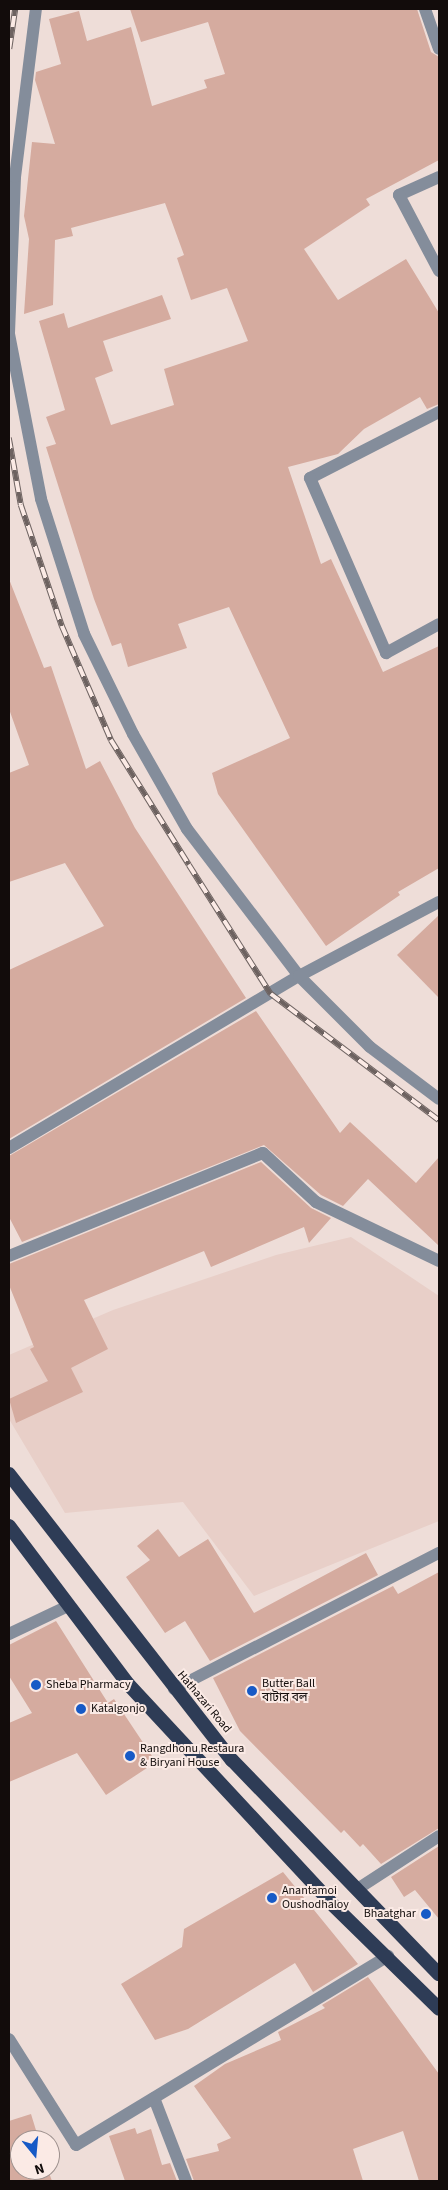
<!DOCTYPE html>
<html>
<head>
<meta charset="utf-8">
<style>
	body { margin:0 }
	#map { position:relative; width:448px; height:2190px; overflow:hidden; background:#eeddd8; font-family:"Source Sans 3","Noto Sans Bengali",sans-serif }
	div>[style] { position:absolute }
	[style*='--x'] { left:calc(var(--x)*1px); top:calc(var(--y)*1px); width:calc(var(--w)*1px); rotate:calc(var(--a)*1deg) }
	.built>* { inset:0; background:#e8cfc8 }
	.building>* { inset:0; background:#d5ab9f }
	.minor>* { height:12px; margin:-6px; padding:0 6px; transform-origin:6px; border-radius:6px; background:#848d9b }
	.trunk>* { height:14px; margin:-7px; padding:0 7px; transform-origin:7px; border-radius:7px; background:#2e3c56 }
	.rail>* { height:5.5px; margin-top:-2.75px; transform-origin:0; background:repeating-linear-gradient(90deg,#fbeae5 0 11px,#6d6260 0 22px); box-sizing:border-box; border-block:1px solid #6d6260 }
	.dots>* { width:14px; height:14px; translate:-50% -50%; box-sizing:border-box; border:2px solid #fbeae5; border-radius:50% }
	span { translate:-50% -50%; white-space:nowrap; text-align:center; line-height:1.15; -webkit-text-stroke:4px #fbeae5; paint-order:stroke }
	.poi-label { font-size:12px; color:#120c0b }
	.left { translate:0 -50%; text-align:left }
	.right { translate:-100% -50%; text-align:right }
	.street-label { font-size:12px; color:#120c0b }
	.frame { position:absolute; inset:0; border:10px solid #120c0b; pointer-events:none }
	.north { position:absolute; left:10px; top:2130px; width:50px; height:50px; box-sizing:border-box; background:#fbeae5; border:1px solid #9e918e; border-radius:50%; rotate:163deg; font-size:14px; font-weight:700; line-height:20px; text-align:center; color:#120c0b }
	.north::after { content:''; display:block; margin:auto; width:18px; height:22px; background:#175ac6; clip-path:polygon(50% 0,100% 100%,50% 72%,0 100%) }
</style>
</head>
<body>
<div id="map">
	<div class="built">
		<div style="clip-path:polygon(351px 1237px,439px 1296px,439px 1521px,254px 1596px,183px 1502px,65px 1513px,9px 1419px,9px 1355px,113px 1310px,276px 1255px)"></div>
	</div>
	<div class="building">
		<div style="clip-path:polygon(130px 9px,417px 9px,431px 52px,439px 57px,439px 160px,366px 199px,370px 205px,304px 249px,338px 300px,406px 259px,439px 313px,439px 404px,427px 409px,420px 397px,364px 429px,338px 454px,288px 467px,321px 564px,331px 559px,383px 672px,439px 646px,439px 868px,398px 892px,400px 895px,326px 946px,218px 794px,212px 773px,290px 738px,229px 607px,178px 624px,187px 648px,128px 667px,121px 643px,112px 646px,94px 599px,46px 447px,56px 444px,46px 417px,65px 410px,39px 321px,64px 313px,68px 328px,162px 295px,171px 319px,103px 341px,113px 371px,95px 378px,111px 425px,174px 405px,164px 369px,248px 341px,227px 288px,191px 300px,177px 258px,184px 255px,165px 203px,71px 228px,73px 236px,55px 240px,53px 305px,24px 314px,29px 239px,24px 216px,32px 142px,55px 144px,35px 80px,36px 72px,61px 64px,49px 19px,79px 11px,87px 41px,131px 27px,152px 106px,207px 88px,204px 80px,225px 74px,208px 22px,141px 42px)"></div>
		<div style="clip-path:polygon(9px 579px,44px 668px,51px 666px,86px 769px,100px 761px,135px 828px,246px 998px,9px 1139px,9px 970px,104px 926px,65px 863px,9px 882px,9px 773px,29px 765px,9px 709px)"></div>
		<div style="clip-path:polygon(439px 915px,439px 998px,397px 955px)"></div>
		<div style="clip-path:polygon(256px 1011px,340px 1133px,350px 1122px,416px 1183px,439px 1157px,439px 1246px,368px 1179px,343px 1206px,321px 1195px,264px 1145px,22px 1242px,9px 1217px,9px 1156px)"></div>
		<div style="clip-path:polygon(261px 1162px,311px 1208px,331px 1218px,309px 1243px,304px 1227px,211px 1267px,204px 1251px,84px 1300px,108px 1349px,71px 1368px,83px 1392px,16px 1423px,9px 1399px,48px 1381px,30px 1349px,34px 1347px,9px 1285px,9px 1264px)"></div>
		<div style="clip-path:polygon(158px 1529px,179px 1557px,208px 1539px,254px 1613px,366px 1553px,378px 1575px,210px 1661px,185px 1621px,165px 1633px,126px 1577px,150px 1560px,137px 1546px)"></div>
		<div style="clip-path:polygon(439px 1572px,439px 1828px,381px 1864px,363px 1844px,360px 1847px,344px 1830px,341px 1833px,240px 1731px,213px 1678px,393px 1586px,398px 1594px)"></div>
		<div style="clip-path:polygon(56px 1621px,108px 1703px,114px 1699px,156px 1762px,106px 1795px,77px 1753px,9px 1782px,9px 1723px,32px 1713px,9px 1676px,9px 1645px)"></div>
		<div style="clip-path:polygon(439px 1846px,439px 1919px,415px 1890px,404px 1897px,391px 1877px)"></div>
		<div style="clip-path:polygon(283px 1872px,358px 1964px,313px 1992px,295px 1963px,188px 2029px,155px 2040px,121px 1984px,182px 1947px,184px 1929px)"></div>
		<div style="clip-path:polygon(368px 1977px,439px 2074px,439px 2181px,419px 2181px,403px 2131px,353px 2149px,363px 2181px,194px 2181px,186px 2159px,219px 2151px,217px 2144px,231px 2138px,194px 2086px,225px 2064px,281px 2040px,278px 2032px,325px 2008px,322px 2005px)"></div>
		<div style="clip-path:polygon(31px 2114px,39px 2140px,20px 2140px,20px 2170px,48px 2170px,52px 2181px,9px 2181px,9px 2121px)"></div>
		<div style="clip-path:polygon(135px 2128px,137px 2134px,151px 2129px,162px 2165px,170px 2163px,177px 2181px,125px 2181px,109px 2136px)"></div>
	</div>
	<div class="minor">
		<div style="--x:425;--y:9;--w:42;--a:70.7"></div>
		<div style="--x:439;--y:177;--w:44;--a:155.8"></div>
		<div style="--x:399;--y:195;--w:86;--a:62.2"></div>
		<div style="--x:9;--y:333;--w:156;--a:-87.8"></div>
		<div style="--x:15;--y:177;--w:169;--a:-82.9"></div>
		<div style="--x:9;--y:334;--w:168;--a:79"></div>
		<div style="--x:41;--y:499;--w:142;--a:72.3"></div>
		<div style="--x:84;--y:634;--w:111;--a:63.9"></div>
		<div style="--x:133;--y:734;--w:109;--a:60.4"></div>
		<div style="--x:187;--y:829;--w:185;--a:52.7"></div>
		<div style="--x:299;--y:976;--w:100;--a:45"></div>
		<div style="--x:370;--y:1047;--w:86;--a:37"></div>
		<div style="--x:439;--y:412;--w:145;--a:152.9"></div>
		<div style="--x:310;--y:478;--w:191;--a:66.5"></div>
		<div style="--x:386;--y:653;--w:60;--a:-28.7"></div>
		<div style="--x:9;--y:1148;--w:337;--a:-30.7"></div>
		<div style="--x:299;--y:976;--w:158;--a:-27.9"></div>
		<div style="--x:9;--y:1256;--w:274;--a:-22.1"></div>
		<div style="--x:263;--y:1153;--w:72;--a:42.8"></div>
		<div style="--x:316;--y:1202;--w:136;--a:25.6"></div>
		<div style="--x:9;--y:1634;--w:65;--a:-25.4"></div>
		<div style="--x:174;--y:1689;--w:298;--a:-27.2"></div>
		<div style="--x:359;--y:1888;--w:95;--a:-33"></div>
		<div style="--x:9;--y:2039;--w:125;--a:57.7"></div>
		<div style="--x:76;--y:2145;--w:365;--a:-31.2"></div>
		<div style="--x:154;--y:2098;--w:89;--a:68.9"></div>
	</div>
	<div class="trunk">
		<div style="--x:9;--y:1474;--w:363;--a:52.1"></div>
		<div style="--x:232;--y:1760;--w:298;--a:46"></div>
		<div style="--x:9;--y:1526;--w:198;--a:53"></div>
		<div style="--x:128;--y:1684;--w:303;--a:47.1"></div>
		<div style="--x:334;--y:1906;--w:147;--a:44.4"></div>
	</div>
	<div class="rail">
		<div style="--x:9;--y:49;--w:40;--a:-81.5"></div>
		<div style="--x:9;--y:438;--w:68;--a:79.8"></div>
		<div style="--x:21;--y:505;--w:128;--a:71.3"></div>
		<div style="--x:62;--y:626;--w:124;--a:66.7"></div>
		<div style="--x:111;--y:740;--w:147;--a:58"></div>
		<div style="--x:189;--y:865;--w:153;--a:57.6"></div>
		<div style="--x:271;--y:994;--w:210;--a:36.9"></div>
	</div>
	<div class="dots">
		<div style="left:36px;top:1685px;background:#175ac6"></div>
		<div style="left:252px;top:1691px;background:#175ac6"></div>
		<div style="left:81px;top:1709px;background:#175ac6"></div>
		<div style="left:130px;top:1756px;background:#175ac6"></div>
		<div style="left:272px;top:1898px;background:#175ac6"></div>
		<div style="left:426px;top:1914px;background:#175ac6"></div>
	</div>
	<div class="poi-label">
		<span class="left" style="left:262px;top:1691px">Butter Ball<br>বাটার বল</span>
		<span class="left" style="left:46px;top:1685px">Sheba Pharmacy</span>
		<span class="left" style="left:91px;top:1709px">Katalgonjo</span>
		<span class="left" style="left:140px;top:1756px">Rangdhonu Restaura<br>&amp; Biryani House</span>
		<span class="left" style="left:282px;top:1898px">Anantamoi<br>Oushodhaloy</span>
		<span class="right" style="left:416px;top:1914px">Bhaatghar</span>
	</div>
	<div class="street-label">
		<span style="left:204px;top:1702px;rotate:50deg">Hathazari Road</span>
	</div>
	<div class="frame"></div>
	<div class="north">N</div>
</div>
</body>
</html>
